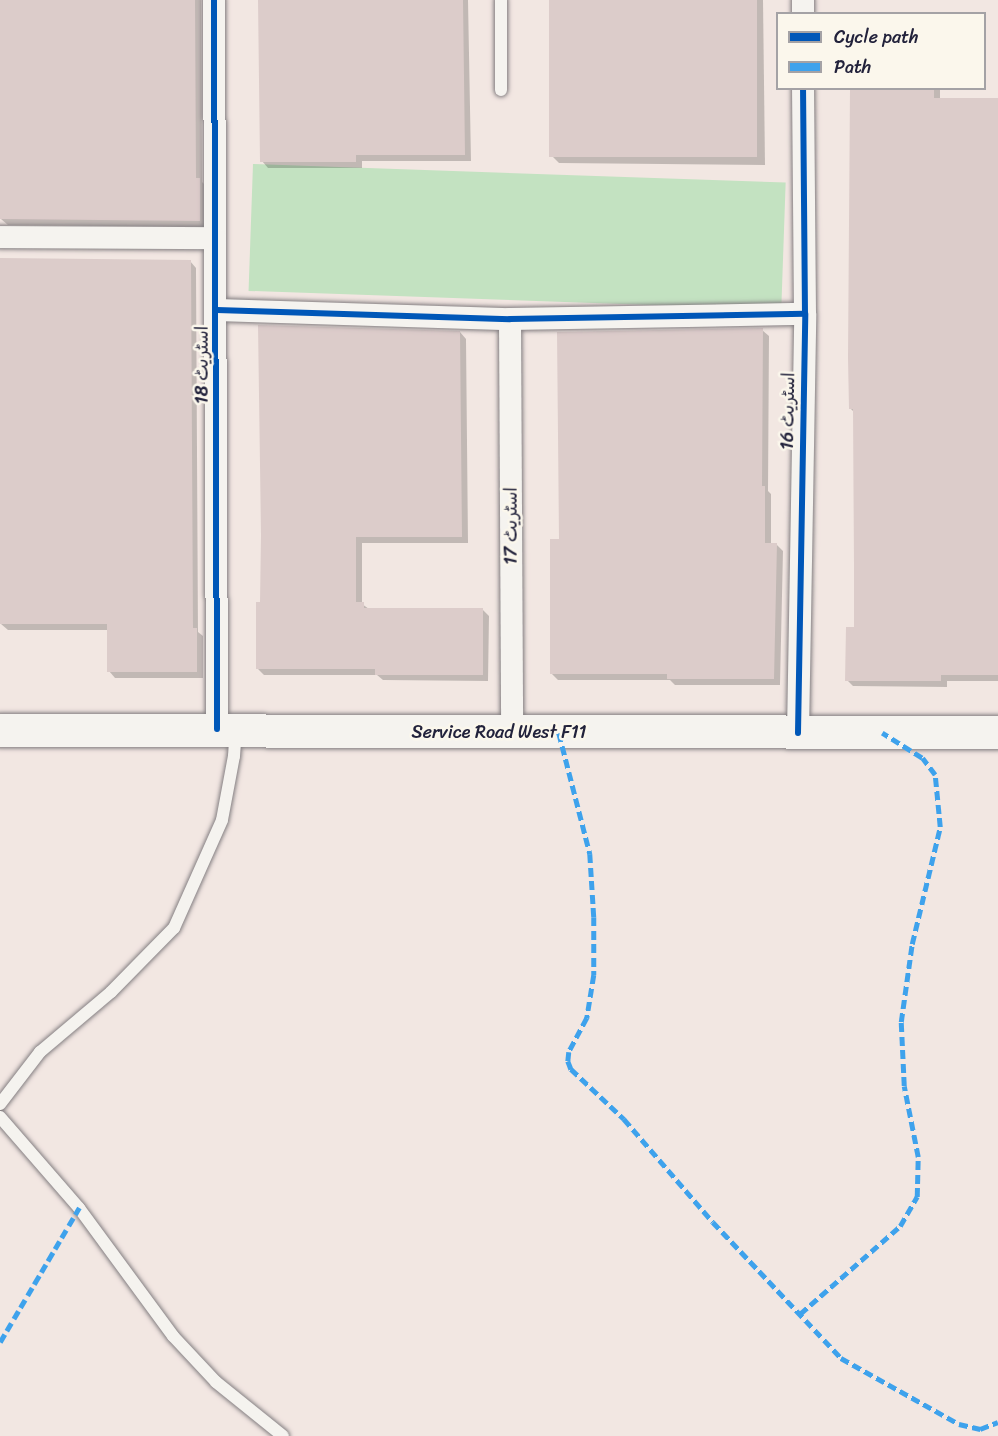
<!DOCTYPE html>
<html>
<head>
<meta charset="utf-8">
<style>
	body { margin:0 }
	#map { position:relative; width:998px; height:1436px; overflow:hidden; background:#f2e7e2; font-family:Sriracha,"Playpen Sans Arabic",sans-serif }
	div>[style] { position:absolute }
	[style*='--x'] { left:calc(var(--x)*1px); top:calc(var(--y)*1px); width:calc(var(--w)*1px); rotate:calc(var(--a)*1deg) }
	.green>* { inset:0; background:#c3e2c1; transform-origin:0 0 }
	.shadow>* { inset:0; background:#0003 }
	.building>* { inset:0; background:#dcccca; transform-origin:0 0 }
	.roads { filter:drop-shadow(0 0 2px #847f82) drop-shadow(0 0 2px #847f82) }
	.lane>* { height:12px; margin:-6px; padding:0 6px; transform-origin:6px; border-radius:6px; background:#f5f3ef }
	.street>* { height:22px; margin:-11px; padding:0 11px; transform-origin:11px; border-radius:11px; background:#f5f3ef }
	.secondary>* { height:33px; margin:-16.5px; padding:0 16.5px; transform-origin:16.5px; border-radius:16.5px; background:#f5f3ef }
	.quiet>* { height:4.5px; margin-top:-2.25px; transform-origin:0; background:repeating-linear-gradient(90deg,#3ea2ec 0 9px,transparent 0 13.5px) }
	.cycleway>* { height:6px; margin:-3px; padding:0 3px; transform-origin:3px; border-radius:3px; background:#0057b8 }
	span { translate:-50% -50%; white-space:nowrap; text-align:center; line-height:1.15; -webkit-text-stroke:5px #fbf7ec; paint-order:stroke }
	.street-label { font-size:18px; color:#22223b }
	.legend { position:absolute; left:776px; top:12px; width:210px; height:78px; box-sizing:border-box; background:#fbf7ec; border:2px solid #a4a2a5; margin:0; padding:8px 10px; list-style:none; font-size:18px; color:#22223b }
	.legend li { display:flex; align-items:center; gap:12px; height:30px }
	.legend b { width:30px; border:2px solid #a4a2a5 }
</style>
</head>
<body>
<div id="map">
	<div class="green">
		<div style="left:253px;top:164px;width:533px;height:127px;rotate:2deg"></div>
	</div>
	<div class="shadow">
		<div style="clip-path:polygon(0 0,201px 0,202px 182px,206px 186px,206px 227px,8px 225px,1px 219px)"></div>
		<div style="clip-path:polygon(260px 0,468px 0,471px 161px,362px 161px,362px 168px,268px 168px,262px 161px)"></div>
		<div style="clip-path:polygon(550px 0,763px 0,765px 165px,559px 163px,552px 156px)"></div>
		<div style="clip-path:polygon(852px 88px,940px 88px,940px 99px,998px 100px,998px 681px,947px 681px,947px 687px,853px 686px,847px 680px,855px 629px,855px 413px,850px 408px)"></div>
		<div style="clip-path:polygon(0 260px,190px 261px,196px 268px,198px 632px,203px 636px,203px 678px,115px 678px,109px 671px,109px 630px,8px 630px,1px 624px)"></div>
		<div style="clip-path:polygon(762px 330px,769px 336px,768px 491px,771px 494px,771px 544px,776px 544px,783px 551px,780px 685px,675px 685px,670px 680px,558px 680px,551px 673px,561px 540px)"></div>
		<div style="clip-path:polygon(460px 332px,466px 339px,468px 543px,362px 543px,362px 604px,369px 609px,482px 609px,489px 616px,488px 681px,383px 680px,377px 675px,264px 675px,258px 669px,262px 604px)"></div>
	</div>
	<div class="building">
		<div style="clip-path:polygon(0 0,195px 0,196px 178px,200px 178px,200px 221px,0 219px)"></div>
		<div style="clip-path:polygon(258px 0,463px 0,465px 155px,356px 155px,356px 162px,260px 162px)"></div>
		<div style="left:549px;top:0;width:208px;height:157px"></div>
		<div style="clip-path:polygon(850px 88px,934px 88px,934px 98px,998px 98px,998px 675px,941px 675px,941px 681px,845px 681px,846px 627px,854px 627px,854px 567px,853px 409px,849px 409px,848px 358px)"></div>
		<div style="clip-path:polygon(0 258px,191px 260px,193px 628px,197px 628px,197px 672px,107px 672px,107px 624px,0 624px)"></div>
		<div style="clip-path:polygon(258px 325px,460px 331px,462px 537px,356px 537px,356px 602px,364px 602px,364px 608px,483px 608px,483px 675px,375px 675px,375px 669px,256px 669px,256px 602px,260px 602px,261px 535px)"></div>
		<div style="clip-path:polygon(763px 328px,762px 486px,765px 486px,765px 543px,777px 543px,774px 679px,667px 679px,667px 674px,550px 674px,550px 539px,559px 539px,557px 332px)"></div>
	</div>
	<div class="roads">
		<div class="lane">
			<div style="--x:501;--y:0;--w:90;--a:90"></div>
			<div style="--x:0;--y:1104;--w:66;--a:-52.4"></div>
			<div style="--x:40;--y:1052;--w:93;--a:-40.2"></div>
			<div style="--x:111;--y:992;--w:90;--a:-45.5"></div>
			<div style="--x:174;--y:928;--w:118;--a:-66"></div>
			<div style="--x:222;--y:820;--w:65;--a:-79.4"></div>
			<div style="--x:234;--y:756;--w:26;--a:-86"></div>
			<div style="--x:0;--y:1117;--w:121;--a:49"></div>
			<div style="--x:79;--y:1208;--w:159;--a:53.7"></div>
			<div style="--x:173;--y:1336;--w:63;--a:46.9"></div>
			<div style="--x:216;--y:1382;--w:86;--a:38.9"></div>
		</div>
		<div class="street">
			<div style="--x:214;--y:0;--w:729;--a:89.76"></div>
			<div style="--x:803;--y:0;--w:14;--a:90"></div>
			<div style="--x:0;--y:237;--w:215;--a:0.3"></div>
			<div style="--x:217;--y:310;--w:293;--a:1.8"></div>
			<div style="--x:510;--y:319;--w:295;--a:-1"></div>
			<div style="--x:510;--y:319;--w:414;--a:89.7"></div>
			<div style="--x:798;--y:733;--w:419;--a:-89"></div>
			<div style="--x:805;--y:314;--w:226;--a:-90.5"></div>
		</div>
		<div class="secondary">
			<div style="--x:0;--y:730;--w:998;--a:0.11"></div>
		</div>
	</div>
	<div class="quiet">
		<div style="--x:559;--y:733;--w:125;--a:75.6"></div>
		<div style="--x:590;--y:854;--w:63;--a:86.4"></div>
		<div style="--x:594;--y:917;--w:58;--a:90"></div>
		<div style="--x:594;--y:975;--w:44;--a:99.2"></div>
		<div style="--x:587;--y:1018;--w:38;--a:118"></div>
		<div style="--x:569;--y:1052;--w:9;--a:96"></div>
		<div style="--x:568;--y:1061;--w:9;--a:69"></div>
		<div style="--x:571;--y:1069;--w:73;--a:43.3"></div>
		<div style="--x:624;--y:1119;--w:136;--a:49.2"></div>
		<div style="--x:713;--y:1222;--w:187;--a:46.7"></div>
		<div style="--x:841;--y:1358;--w:135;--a:29.2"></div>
		<div style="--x:959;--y:1424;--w:22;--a:13"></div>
		<div style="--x:980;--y:1429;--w:19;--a:-21"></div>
		<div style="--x:800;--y:1314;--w:133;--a:-41.3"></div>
		<div style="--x:900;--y:1226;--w:34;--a:-60"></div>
		<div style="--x:917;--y:1197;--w:40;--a:-88.6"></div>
		<div style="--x:918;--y:1157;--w:72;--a:-101.2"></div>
		<div style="--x:904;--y:1086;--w:64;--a:-92.7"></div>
		<div style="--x:901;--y:1022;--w:79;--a:-82"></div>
		<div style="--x:912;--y:944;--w:120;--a:-76.5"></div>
		<div style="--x:940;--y:827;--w:52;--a:-95.5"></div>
		<div style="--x:935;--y:775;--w:21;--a:-127"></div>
		<div style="--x:922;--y:758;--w:47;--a:-148"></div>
		<div style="--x:0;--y:1342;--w:156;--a:-59.5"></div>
	</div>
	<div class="cycleway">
		<div style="--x:214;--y:0;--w:729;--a:89.76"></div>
		<div style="--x:217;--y:310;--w:293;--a:1.8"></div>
		<div style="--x:510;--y:319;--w:295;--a:-1"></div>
		<div style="--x:798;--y:733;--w:419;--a:-89"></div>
		<div style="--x:805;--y:314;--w:226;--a:-90.5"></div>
	</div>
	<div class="street-label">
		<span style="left:202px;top:365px;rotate:-90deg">اسٹریٹ 18</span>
		<span style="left:788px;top:411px;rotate:-89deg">اسٹریٹ 16</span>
		<span style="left:511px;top:526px;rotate:-90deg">اسٹریٹ 17</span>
		<span style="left:499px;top:732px">Service Road West F11</span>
	</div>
	<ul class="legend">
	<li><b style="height:8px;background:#0057b8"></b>Cycle path</li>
	<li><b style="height:8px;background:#3ea2ec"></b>Path</li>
	</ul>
</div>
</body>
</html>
